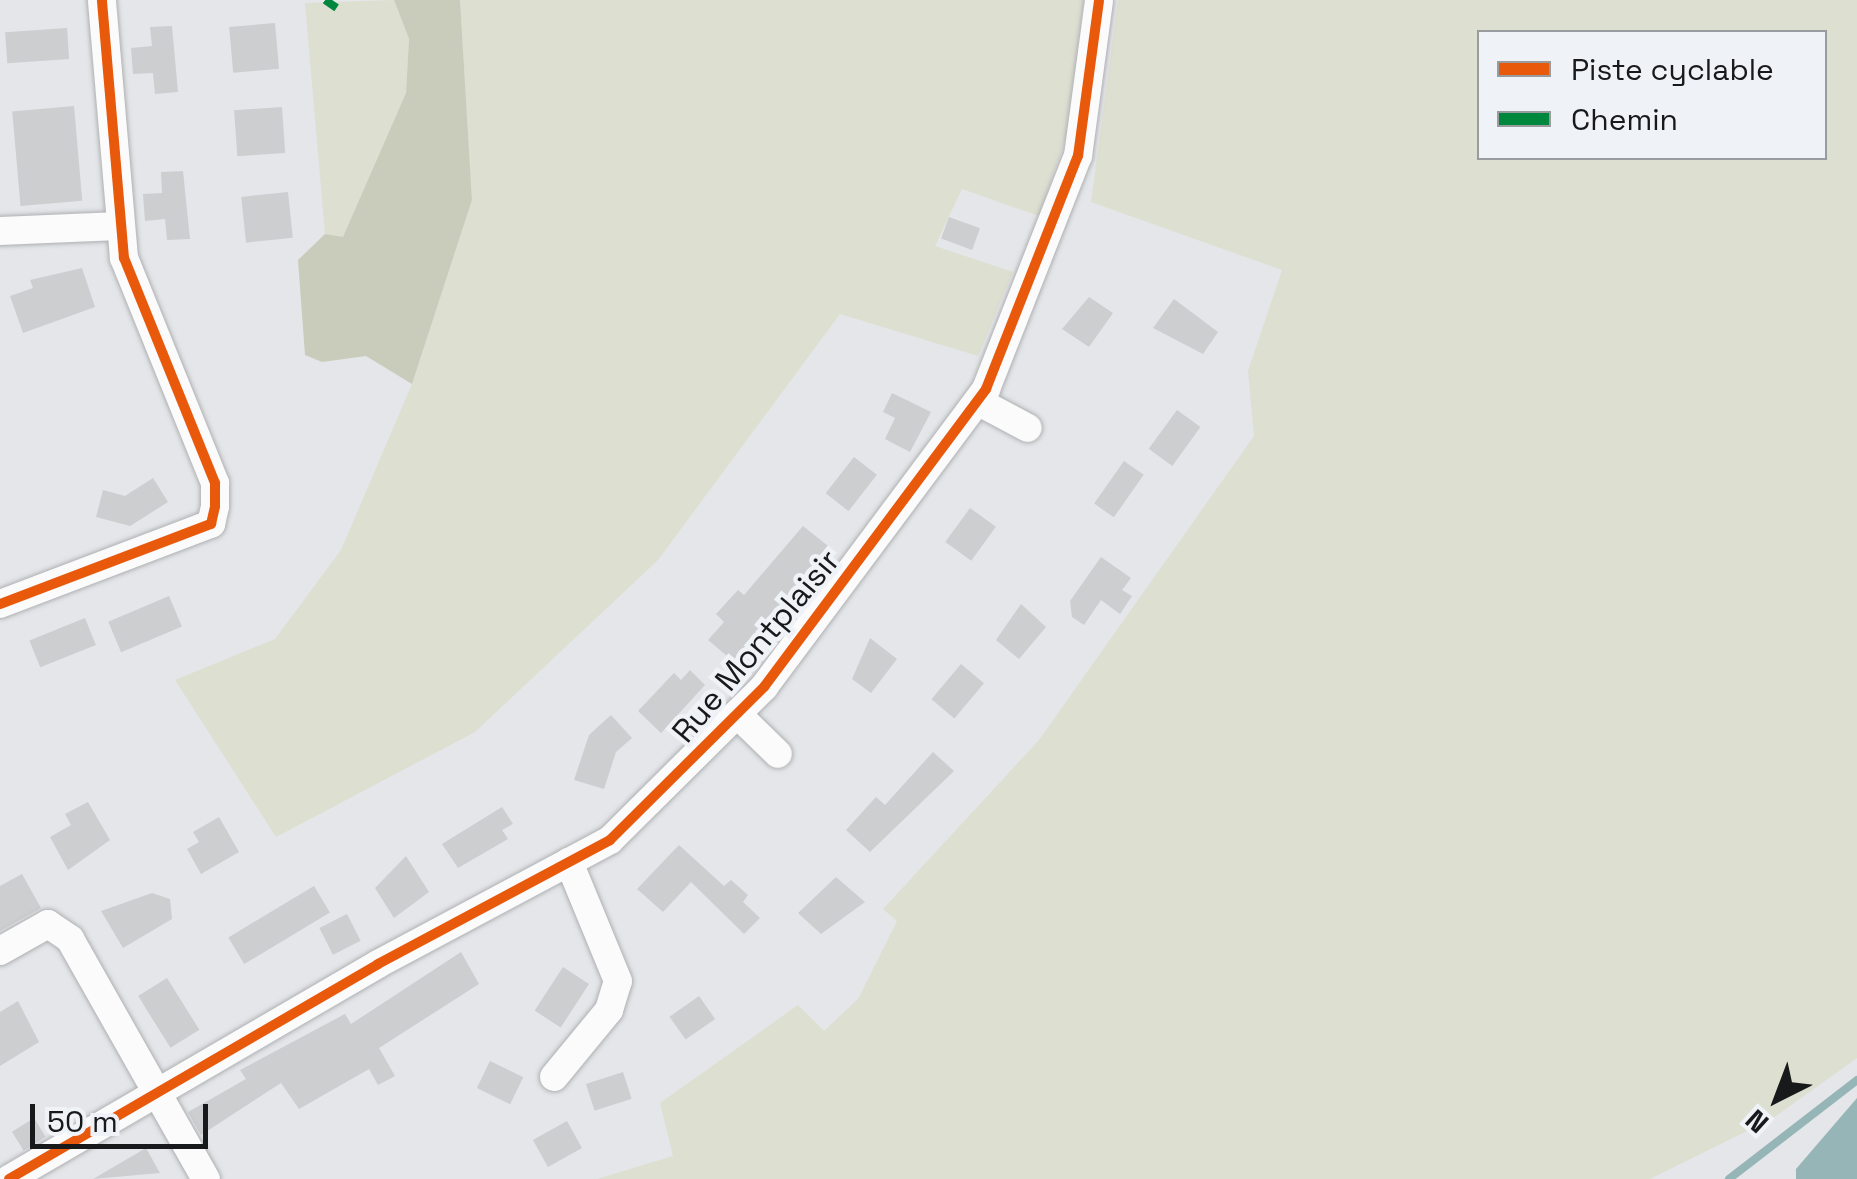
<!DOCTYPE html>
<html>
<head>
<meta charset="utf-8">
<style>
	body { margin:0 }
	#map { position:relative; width:1857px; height:1179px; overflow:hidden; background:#e4e6e9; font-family:"Space Grotesk",sans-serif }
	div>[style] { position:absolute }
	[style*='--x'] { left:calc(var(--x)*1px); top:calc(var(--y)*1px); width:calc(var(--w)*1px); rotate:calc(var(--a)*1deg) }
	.green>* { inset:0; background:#dddfd1 }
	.forest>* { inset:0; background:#caccbb }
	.water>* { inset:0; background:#96b5b6 }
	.stream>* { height:8px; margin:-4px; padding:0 4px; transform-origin:4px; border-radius:4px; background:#96b5b6 }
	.building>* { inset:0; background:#ccced0; transform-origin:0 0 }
	.roads { filter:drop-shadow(0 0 2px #afb0b2) drop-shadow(0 0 2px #afb0b2) }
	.street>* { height:28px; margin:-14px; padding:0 14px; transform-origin:14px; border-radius:14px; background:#fbfbfc }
	.quiet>* { height:8px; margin-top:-4px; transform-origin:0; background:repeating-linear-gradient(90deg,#00873e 0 15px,transparent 0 23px) }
	.cycleway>* { height:10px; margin:-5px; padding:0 5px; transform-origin:5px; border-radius:5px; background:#e8590c }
	span { translate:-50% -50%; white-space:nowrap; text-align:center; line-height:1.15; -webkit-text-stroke:9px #eff3f8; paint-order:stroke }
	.street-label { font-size:32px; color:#17191a }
	.legend { position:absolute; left:1477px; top:30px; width:350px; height:130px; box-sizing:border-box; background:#eff3f8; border:2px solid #999c9f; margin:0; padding:12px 18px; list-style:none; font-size:30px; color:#17191a }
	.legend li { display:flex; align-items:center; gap:20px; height:50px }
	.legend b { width:50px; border:2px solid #999c9f }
	.north { position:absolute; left:1727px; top:1049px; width:100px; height:100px; -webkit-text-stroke:8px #eff3f8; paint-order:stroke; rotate:222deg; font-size:28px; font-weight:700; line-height:40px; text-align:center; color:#17191a }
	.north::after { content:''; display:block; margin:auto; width:35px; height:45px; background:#17191a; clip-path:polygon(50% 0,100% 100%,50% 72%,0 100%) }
	.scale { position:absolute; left:30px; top:1104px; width:178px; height:45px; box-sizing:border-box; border:5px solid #17191a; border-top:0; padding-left:12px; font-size:30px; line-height:35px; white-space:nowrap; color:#17191a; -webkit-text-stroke:8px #eff3f8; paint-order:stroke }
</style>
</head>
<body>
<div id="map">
	<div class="green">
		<div style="clip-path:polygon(394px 0,409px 39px,406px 93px,355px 218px,343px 238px,325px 234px,305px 3px)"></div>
		<div style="clip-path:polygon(460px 0,1084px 0,1068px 132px,1039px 216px,962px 189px,935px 246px,1013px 272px,978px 356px,840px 314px,658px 560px,475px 732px,276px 837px,175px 680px,275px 639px,341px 550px,412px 384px,472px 200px)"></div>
		<div style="clip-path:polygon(evenodd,1118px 0,1857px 0,1857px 1058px,1773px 1118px,1650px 1179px,597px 1179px,673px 1156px,660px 1103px,798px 1005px,824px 1031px,858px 999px,897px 921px,883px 909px,1039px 740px,1254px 436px,1248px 371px,1282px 270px,1091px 202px,1118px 0,1480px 32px,1824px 32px,1824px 158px,1480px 158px,1480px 32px)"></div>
	</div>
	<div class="forest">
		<div style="clip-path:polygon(394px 0,460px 0,472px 200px,412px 384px,366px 356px,322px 362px,305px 355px,298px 260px,325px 234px,343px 237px,406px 93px,409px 39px)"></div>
	</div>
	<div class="water">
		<div style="clip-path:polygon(1857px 1098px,1857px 1179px,1796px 1179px,1796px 1169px)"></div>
	</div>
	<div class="stream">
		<div style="--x:1729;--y:1179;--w:162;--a:-37.7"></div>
	</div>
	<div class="building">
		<div style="left:275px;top:23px;width:46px;height:46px;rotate:85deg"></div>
		<div style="clip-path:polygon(172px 26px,178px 92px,155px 94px,153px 73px,133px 74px,131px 48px,152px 46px,150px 27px)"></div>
		<div style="left:67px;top:28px;width:31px;height:62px;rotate:86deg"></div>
		<div style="left:74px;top:106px;width:95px;height:62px;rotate:85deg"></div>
		<div style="left:282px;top:107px;width:46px;height:48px;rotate:86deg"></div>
		<div style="clip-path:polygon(183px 171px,190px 239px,167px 240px,165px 219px,145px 221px,143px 194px,162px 193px,161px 172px)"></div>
		<div style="left:288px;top:192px;width:46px;height:47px;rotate:84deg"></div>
		<div style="left:949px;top:217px;width:33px;height:23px;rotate:20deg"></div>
		<div style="clip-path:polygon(82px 268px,95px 307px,23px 333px,10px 296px,33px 288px,30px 280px)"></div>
		<div style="clip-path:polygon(1089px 297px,1113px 313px,1089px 347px,1062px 329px)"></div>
		<div style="clip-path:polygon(1174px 299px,1218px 332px,1203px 354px,1153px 328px)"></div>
		<div style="clip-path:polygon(892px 393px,931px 412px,910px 452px,885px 439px,895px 418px,883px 412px)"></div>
		<div style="left:1177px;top:410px;width:29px;height:48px;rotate:36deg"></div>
		<div style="left:854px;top:457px;width:29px;height:46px;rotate:38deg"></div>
		<div style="left:1124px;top:461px;width:24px;height:52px;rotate:35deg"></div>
		<div style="clip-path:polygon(153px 478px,168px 502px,130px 526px,96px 517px,103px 490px,125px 496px)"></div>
		<div style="left:970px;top:508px;width:32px;height:42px;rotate:36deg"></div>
		<div style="clip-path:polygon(803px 526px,828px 546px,733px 661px,708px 640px,724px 622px,716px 614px,738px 590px,744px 595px)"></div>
		<div style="clip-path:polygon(1101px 557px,1131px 578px,1122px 590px,1132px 596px,1120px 614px,1101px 600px,1084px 625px,1072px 617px,1070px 601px)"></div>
		<div style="left:169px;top:596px;width:33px;height:66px;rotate:67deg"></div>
		<div style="clip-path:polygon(1021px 604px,1046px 627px,1019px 659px,996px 640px)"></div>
		<div style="left:85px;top:618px;width:29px;height:60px;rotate:68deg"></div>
		<div style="clip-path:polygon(870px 638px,897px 659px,871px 693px,852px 679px)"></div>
		<div style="left:961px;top:664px;width:30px;height:46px;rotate:40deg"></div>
		<div style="clip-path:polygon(690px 670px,705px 685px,661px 733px,638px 711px,674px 673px,681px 680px)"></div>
		<div style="clip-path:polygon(611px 715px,632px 738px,616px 752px,604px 789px,574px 780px,589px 735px)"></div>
		<div style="clip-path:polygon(933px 752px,954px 771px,870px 852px,846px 830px,876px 797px,885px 805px)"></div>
		<div style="clip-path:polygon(88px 802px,110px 840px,68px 870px,50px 837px,71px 825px,65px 814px)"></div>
		<div style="clip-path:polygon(502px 807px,513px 824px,502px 830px,508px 839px,458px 868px,442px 844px)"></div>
		<div style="clip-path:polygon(219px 817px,239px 852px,201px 874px,187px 849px,199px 842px,193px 832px)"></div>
		<div style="clip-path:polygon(679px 845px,724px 886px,731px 880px,748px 895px,743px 902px,760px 918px,744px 934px,691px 882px,663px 912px,637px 889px)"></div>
		<div style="clip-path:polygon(406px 856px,429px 892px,394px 918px,375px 888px)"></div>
		<div style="clip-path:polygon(22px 874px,41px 908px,0 931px,0 886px)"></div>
		<div style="clip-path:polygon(836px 877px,865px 902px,821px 934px,798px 913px)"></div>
		<div style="left:314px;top:886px;width:31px;height:100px;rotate:59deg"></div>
		<div style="clip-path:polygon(152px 893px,170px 899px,172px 919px,123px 948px,101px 911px)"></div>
		<div style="left:347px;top:914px;width:30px;height:31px;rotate:63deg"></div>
		<div style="clip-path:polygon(461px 952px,479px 984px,379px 1048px,395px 1076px,378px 1085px,369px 1069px,299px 1109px,281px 1083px,201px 1135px,188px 1112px,246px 1079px,240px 1070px,345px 1014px,351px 1024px)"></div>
		<div style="left:563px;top:967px;width:31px;height:52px;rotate:33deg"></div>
		<div style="left:167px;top:978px;width:61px;height:34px;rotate:58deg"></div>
		<div style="left:699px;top:996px;width:28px;height:36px;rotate:55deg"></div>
		<div style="clip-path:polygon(18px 1001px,39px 1042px,0 1066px,0 1012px)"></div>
		<div style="left:490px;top:1061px;width:37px;height:30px;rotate:26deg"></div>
		<div style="left:623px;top:1072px;width:28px;height:39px;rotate:72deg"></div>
		<div style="left:34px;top:1118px;width:22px;height:26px;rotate:58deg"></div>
		<div style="left:567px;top:1121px;width:31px;height:39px;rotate:61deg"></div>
		<div style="clip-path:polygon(146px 1148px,160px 1173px,93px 1179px)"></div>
	</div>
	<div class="roads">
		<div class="street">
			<div style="--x:0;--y:231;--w:117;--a:-2.4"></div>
			<div style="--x:979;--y:402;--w:55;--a:28"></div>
			<div style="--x:0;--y:604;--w:226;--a:-20.8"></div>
			<div style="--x:211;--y:524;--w:18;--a:-77"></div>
			<div style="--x:215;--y:506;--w:23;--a:-90"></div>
			<div style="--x:215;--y:483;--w:243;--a:-112"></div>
			<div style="--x:124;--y:258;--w:259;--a:-94.9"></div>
			<div style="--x:737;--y:714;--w:57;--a:44.3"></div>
			<div style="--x:0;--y:951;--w:55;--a:-29.4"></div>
			<div style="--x:48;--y:924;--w:27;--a:34"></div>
			<div style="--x:70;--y:939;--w:276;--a:60.5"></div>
			<div style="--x:554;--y:1077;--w:87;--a:-50.6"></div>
			<div style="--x:609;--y:1010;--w:30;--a:-73"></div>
			<div style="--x:618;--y:981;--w:129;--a:-112.4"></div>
			<div style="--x:9;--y:1179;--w:427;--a:-30.2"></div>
			<div style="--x:378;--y:964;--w:263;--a:-28.1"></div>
			<div style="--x:610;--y:840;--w:217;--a:-44.8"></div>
			<div style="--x:764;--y:687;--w:372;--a:-53.3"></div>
			<div style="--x:986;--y:389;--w:251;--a:-68.5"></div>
			<div style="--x:1078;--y:156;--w:157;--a:-82.3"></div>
		</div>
	</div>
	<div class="quiet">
		<div style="--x:325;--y:0;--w:14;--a:34"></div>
	</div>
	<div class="cycleway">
		<div style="--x:0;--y:604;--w:226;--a:-20.8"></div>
		<div style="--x:211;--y:524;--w:18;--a:-77"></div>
		<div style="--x:215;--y:506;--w:23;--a:-90"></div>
		<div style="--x:215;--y:483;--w:243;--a:-112"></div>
		<div style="--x:124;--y:258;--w:259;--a:-94.9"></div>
		<div style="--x:9;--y:1179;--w:427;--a:-30.2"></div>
		<div style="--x:378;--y:964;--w:263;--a:-28.1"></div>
		<div style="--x:610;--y:840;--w:217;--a:-44.8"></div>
		<div style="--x:764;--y:687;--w:372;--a:-53.3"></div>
		<div style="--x:986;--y:389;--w:251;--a:-68.5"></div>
		<div style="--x:1078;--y:156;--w:157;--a:-82.3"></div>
	</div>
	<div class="street-label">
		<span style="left:756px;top:646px;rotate:-50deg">Rue Montplaisir</span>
	</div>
	<ul class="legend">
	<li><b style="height:12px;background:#e8590c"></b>Piste cyclable</li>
	<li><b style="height:12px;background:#00873e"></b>Chemin</li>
	</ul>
	<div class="north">N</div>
	<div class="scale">50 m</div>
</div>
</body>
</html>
